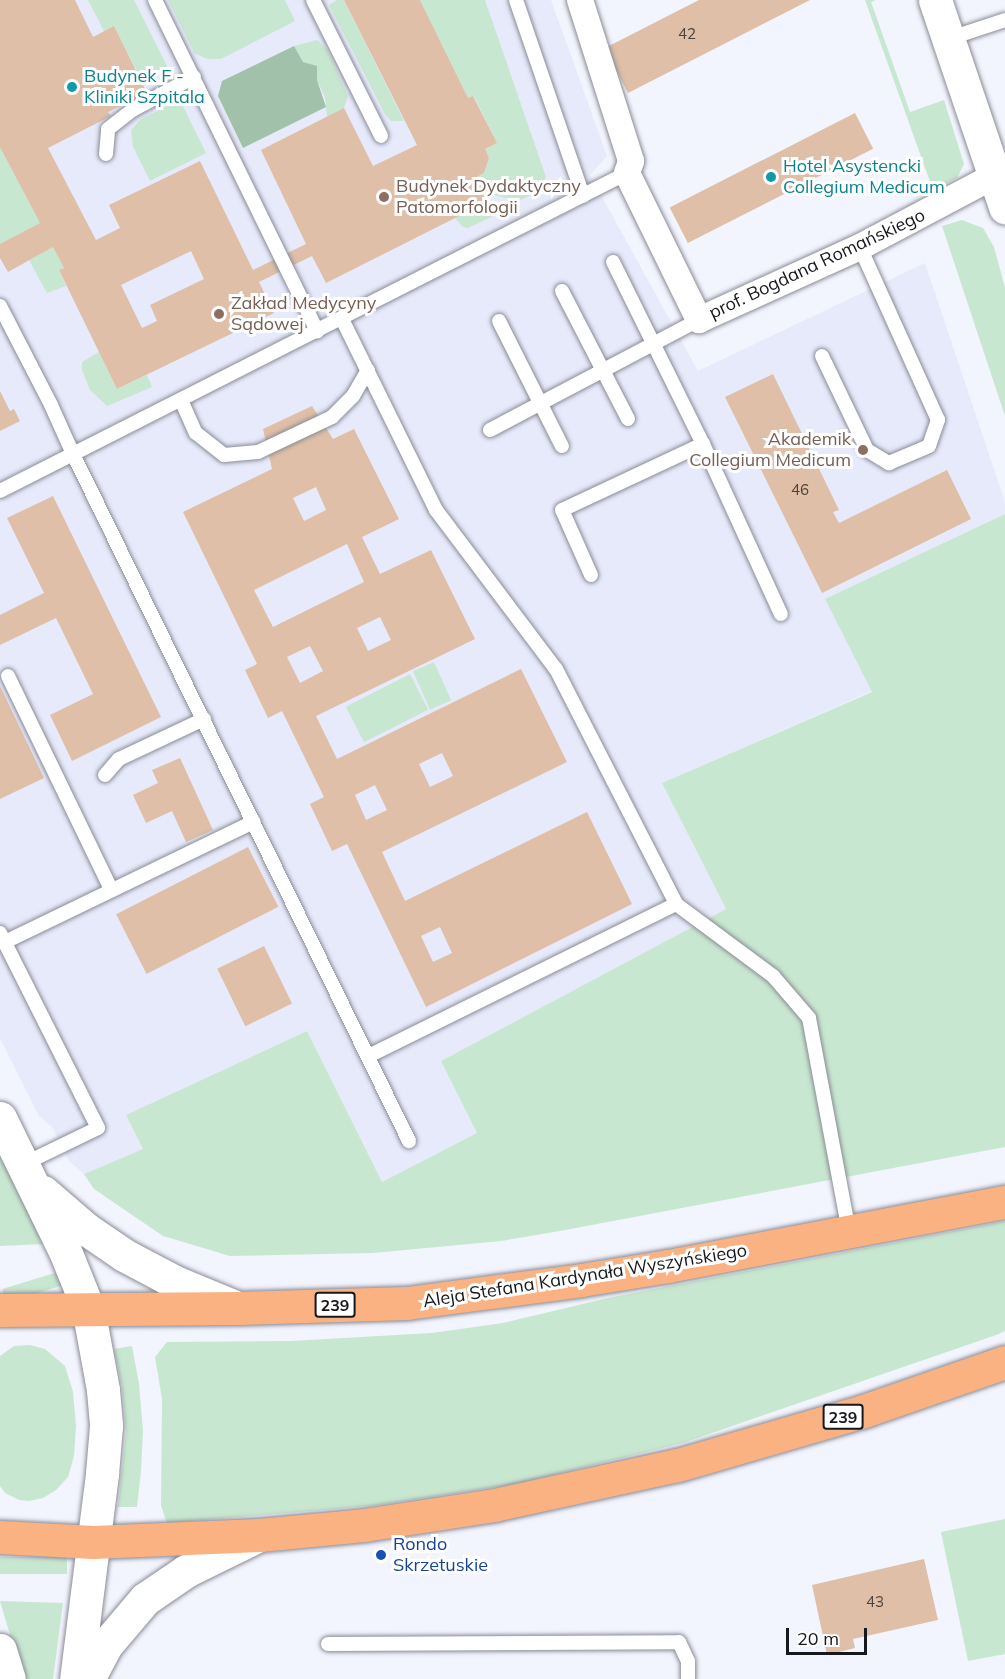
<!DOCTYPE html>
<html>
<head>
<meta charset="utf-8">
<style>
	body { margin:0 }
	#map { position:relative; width:1005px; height:1679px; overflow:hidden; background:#f2f4fe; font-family:Mulish,sans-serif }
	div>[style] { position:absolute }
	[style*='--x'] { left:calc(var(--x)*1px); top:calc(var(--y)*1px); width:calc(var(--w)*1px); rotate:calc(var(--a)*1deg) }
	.built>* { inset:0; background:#e6eafb }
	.green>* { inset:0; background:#c8e7d0; transform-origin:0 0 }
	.forest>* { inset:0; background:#a1c1aa }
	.building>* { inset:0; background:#dfbfa8; transform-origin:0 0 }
	.roads { filter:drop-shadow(0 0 2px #8a8c95) drop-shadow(0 0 2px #8a8c95) }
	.lane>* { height:14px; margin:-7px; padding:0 7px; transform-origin:7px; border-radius:7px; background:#fff }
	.street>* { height:26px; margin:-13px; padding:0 13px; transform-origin:13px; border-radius:13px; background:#fff }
	.secondary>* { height:33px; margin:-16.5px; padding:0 16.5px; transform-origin:16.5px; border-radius:16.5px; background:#fff }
	.primary>* { height:33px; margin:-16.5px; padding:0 16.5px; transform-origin:16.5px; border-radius:16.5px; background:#fab282 }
	.dots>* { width:16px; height:16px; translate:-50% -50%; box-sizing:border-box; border:3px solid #fff; border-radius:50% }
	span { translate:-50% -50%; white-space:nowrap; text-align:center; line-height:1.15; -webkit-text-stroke:6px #fff; paint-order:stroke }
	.number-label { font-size:15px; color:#49423e }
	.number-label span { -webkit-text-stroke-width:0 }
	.shield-label span { padding:2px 4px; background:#fff; border:2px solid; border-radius:4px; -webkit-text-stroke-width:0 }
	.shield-label { font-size:16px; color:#17181b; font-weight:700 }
	.culture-label { font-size:18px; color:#0d838f }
	.left { translate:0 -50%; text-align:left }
	.education-label { font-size:18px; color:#785e54 }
	.right { translate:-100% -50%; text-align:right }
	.street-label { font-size:18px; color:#17181b }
	.transit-label { font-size:18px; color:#164399 }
	.scale { position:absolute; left:786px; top:1628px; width:81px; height:27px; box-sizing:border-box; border:3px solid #17181b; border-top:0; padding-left:8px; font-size:18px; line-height:21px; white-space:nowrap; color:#17181b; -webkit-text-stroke:4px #fff; paint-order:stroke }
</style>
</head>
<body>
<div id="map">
	<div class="built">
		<div style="clip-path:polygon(0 0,551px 0,607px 156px,590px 175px,698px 371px,925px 263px,1005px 502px,1005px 514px,825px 599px,872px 691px,662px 783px,726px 909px,441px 1061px,477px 1133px,382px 1182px,307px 1031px,126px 1115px,143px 1149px,84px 1174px,69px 1161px,52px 1127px,39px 1116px,0 1038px)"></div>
	</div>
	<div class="green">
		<div style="clip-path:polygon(88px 0,134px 0,168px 68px,142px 81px,114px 27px,104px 31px)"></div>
		<div style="clip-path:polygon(168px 0,285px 0,295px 21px,221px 59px,208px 59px,195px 54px)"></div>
		<div style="clip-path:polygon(337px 0,344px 0,404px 121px,391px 121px,385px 114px,329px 5px)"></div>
		<div style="clip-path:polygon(420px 0,485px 0,546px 177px,539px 192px,518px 201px,482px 192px,475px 178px,484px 173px,489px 158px,485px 149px,497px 143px,474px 96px,468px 98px)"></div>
		<div style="clip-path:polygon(865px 0,876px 0,871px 2px,910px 112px,944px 100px,964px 164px,957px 178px,933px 190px)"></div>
		<div style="clip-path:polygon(317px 40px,327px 49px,348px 96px,344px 108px,327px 117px,325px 97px,317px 80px,316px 66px,303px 62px,294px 46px)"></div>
		<div style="clip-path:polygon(180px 100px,206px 153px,150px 181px,133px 147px,131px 130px,141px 119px)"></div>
		<div style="clip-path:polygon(0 146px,40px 223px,0 245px)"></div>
		<div style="clip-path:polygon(487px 202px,503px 205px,504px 211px,468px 228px,463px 227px,455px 218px)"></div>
		<div style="clip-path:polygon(962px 220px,983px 228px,994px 247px,1005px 288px,1005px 416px,942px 226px)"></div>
		<div style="clip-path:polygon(53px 247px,64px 268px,59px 270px,66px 286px,47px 293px,29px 260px)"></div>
		<div style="clip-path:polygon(99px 352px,117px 389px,147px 375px,152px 387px,107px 406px,90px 390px,82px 370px,82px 362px)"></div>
		<div style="clip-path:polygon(1005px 514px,1005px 1147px,560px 1231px,501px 1241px,373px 1253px,230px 1256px,163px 1236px,94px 1189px,84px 1174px,143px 1149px,126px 1115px,307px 1031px,382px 1182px,477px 1133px,441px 1061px,726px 909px,662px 783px,872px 692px,825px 599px)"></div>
		<div style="left:434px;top:662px;width:42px;height:23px;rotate:66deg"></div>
		<div style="left:410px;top:674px;width:40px;height:72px;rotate:63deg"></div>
		<div style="clip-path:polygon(0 1151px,45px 1244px,0 1246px)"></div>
		<div style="clip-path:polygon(1005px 1221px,1005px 1331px,996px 1335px,683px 1443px,515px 1484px,371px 1506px,167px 1523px,161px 1506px,162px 1399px,155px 1357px,167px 1342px,291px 1341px,432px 1333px,503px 1323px,608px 1298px)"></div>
		<div style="left:58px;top:1272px;width:14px;height:58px;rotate:73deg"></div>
		<div style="clip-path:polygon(30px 1345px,45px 1349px,65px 1366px,73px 1392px,76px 1426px,74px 1456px,68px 1477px,56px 1490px,43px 1498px,29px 1501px,19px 1500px,5px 1493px,0 1486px,0 1356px,14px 1346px)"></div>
		<div style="clip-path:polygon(132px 1346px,139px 1384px,143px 1430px,141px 1471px,137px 1507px,118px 1507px,126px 1431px,122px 1387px,114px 1349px)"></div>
		<div style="clip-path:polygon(1005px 1519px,1005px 1654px,968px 1661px,941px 1532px)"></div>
		<div style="left:67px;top:1557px;width:17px;height:67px;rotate:90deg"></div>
		<div style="clip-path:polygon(0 1601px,63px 1603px,53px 1679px,23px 1679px)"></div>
	</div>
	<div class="forest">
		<div style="clip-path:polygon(294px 46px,303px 62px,317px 66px,317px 80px,326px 107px,243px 148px,218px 96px,222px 81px)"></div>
	</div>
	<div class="building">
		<div style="clip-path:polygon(evenodd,0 0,75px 0,93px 37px,114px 26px,147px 93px,108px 112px,111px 116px,48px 148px,96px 240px,120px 228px,109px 205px,200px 161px,253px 270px,306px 244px,261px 150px,344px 108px,373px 166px,417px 145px,344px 0,420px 0,468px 98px,473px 96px,497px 143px,485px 149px,489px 158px,484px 173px,475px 178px,487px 202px,326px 283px,312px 256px,259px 282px,274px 313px,117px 389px,59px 270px,64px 268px,53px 247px,8px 272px,0 258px,0 244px,40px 223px,0 147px,0 0,191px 251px,204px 279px,150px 305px,157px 321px,142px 328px,121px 285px,191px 251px)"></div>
		<div style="clip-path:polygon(699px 0,810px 0,628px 93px,605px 48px)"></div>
		<div style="left:855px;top:113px;width:40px;height:208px;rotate:63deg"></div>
		<div style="clip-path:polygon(773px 374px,839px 510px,833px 512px,839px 523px,947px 470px,971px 519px,822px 593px,725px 397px)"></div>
		<div style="clip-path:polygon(0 391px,10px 411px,14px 409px,20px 421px,0 431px)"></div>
		<div style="clip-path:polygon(evenodd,312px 406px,333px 439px,354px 429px,399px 519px,362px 537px,380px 574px,431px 550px,475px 639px,316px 716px,337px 759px,521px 669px,567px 762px,382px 852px,405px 901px,587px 812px,632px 904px,426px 1007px,347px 844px,332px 851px,310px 804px,324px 797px,282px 711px,268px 718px,245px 670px,257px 664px,183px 512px,272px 469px,263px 429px,312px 406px,316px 487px,326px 510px,304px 521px,293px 498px,316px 487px,312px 406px,347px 544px,364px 582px,273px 627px,254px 590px,347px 544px,312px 406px,380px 617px,391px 640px,368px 651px,357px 628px,380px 617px,312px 406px,310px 646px,323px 671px,300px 683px,287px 657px,310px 646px,312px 406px,442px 753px,453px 776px,430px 787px,419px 764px,442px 753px,312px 406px,375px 785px,387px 810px,366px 820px,355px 795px,375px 785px,312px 406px,440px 927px,452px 953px,433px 962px,421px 936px,440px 927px)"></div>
		<div style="clip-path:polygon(53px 496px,161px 717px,72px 761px,50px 715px,93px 694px,56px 618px,0 645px,0 615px,44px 593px,7px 518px)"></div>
		<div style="clip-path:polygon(0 686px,44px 778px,0 799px)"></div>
		<div style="clip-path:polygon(180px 758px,213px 830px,186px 842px,172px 811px,146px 823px,133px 795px,158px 783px,152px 770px)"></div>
		<div style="left:248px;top:847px;width:67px;height:148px;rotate:63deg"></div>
		<div style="left:264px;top:946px;width:64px;height:52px;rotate:64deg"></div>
		<div style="clip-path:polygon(924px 1559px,938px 1620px,853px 1639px,855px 1648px,827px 1655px,812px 1585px)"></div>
	</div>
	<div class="roads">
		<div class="lane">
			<div style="--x:155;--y:0;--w:369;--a:63.9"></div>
			<div style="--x:313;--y:0;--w:152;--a:63.4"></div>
			<div style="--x:516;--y:0;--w:207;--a:71.1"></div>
			<div style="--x:948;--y:39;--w:60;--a:-18.4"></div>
			<div style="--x:106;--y:154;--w:25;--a:-85"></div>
			<div style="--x:108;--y:129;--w:33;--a:-38"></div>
			<div style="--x:134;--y:109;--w:68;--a:-28.1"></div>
			<div style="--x:613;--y:262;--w:203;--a:63.7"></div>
			<div style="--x:703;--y:444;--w:187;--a:65.4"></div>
			<div style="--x:562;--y:291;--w:144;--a:62.7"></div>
			<div style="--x:0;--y:306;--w:111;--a:62.7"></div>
			<div style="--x:51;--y:405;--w:54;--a:65.8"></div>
			<div style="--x:73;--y:454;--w:765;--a:63.94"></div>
			<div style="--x:342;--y:319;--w:213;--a:63.8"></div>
			<div style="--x:436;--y:510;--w:199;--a:53"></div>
			<div style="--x:556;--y:669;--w:264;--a:62.9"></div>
			<div style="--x:676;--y:904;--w:343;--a:153.7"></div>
			<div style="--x:499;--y:321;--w:140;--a:63.3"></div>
			<div style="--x:822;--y:356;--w:104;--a:64.4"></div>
			<div style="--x:867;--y:450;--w:26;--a:31"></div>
			<div style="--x:889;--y:463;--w:43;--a:-23"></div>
			<div style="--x:929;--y:446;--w:28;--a:-71"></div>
			<div style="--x:938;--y:420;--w:190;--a:-114.3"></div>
			<div style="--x:181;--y:400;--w:36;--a:66"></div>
			<div style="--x:196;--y:433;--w:36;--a:38"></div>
			<div style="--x:224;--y:455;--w:34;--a:-5"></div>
			<div style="--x:258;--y:452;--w:82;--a:-25.3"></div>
			<div style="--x:332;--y:417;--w:30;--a:-45"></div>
			<div style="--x:353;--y:396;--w:30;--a:-60"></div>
			<div style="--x:490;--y:430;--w:236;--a:-27.8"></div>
			<div style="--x:0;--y:491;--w:703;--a:-26.89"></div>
			<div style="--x:591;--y:575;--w:71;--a:-114"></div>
			<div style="--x:562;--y:510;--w:156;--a:-25.1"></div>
			<div style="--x:8;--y:676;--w:237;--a:64.2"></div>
			<div style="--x:105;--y:775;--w:21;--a:-49"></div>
			<div style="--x:119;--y:759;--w:94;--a:-25.2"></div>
			<div style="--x:676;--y:904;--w:121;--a:36.6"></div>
			<div style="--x:773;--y:976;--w:55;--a:49.4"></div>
			<div style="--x:809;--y:1018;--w:218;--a:79.4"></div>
			<div style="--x:0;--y:933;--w:218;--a:63.3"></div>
			<div style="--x:98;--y:1128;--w:82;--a:154.1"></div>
			<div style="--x:5;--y:942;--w:276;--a:-25.8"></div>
			<div style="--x:328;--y:1644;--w:351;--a:-0.3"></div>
			<div style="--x:679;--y:1642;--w:21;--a:65"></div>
			<div style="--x:688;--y:1661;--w:18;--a:90"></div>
		</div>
		<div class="street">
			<div style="--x:580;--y:0;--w:169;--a:72.4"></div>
			<div style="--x:631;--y:161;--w:13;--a:108"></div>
			<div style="--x:627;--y:173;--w:164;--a:63.9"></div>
			<div style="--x:699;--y:320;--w:177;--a:-24.4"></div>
			<div style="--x:860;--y:247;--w:152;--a:-27.9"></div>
		</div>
		<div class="secondary">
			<div style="--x:935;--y:0;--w:219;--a:71.3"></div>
			<div style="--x:0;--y:1118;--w:148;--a:64"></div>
			<div style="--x:65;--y:1251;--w:61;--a:68"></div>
			<div style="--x:88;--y:1308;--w:83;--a:79.6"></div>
			<div style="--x:103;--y:1390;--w:36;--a:85"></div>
			<div style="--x:106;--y:1426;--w:48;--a:94.8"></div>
			<div style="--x:102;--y:1474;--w:207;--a:97.2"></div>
			<div style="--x:43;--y:1192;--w:57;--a:40.7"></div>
			<div style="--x:86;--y:1229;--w:46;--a:34.4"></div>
			<div style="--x:124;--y:1255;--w:58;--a:27.9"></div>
			<div style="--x:175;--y:1282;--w:68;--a:22.4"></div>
			<div style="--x:0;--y:1650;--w:30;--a:73"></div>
			<div style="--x:88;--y:1679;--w:38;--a:-62"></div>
			<div style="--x:106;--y:1645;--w:60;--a:-49.7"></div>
			<div style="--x:145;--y:1599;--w:50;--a:-34.3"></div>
			<div style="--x:186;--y:1571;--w:81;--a:-26.3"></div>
		</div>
		<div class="primary">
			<div style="--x:0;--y:1310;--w:238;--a:-0.5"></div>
			<div style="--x:238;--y:1308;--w:169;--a:-1.7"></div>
			<div style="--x:407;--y:1303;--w:176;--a:-7.5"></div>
			<div style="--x:581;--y:1280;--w:88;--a:-9.1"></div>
			<div style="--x:668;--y:1266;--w:343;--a:-10.8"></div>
			<div style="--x:0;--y:1537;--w:93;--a:3.1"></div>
			<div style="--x:93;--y:1542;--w:166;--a:-2.4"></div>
			<div style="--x:259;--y:1535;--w:105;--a:-5.4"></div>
			<div style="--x:364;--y:1525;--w:132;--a:-8.7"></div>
			<div style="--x:494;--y:1505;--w:188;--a:-12.3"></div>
			<div style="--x:678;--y:1465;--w:194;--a:-16.2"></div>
			<div style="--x:864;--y:1411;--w:149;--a:-19.2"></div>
		</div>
	</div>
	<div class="dots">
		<div style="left:72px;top:87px;background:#0f9aa8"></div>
		<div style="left:771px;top:177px;background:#0f9aa8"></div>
		<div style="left:384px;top:197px;background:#8d6e63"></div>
		<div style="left:219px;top:314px;background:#8d6e63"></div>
		<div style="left:863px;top:450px;background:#8d6e63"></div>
		<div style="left:381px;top:1555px;background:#1a4fb4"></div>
	</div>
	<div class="number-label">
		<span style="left:687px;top:34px">42</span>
		<span style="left:800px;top:490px">46</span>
		<span style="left:875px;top:1602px">43</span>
	</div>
	<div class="shield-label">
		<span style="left:335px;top:1305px">239</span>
		<span style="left:843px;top:1417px">239</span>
	</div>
	<div class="culture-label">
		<span class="left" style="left:84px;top:87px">Budynek F -<br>Kliniki Szpitala</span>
		<span class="left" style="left:783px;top:177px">Hotel Asystencki<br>Collegium Medicum</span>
	</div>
	<div class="education-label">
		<span class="left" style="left:396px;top:197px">Budynek Dydaktyczny<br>Patomorfologii</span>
		<span class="left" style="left:231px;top:314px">Zakład Medycyny<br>Sądowej</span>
		<span class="right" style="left:851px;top:450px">Akademik<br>Collegium Medicum</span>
	</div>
	<div class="street-label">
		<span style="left:817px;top:264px;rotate:-25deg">prof. Bogdana Romańskiego</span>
		<span style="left:585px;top:1276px;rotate:-9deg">Aleja Stefana Kardynała Wyszyńskiego</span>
	</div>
	<div class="transit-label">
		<span class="left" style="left:393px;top:1555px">Rondo<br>Skrzetuskie</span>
	</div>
	<div class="scale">20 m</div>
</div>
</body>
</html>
